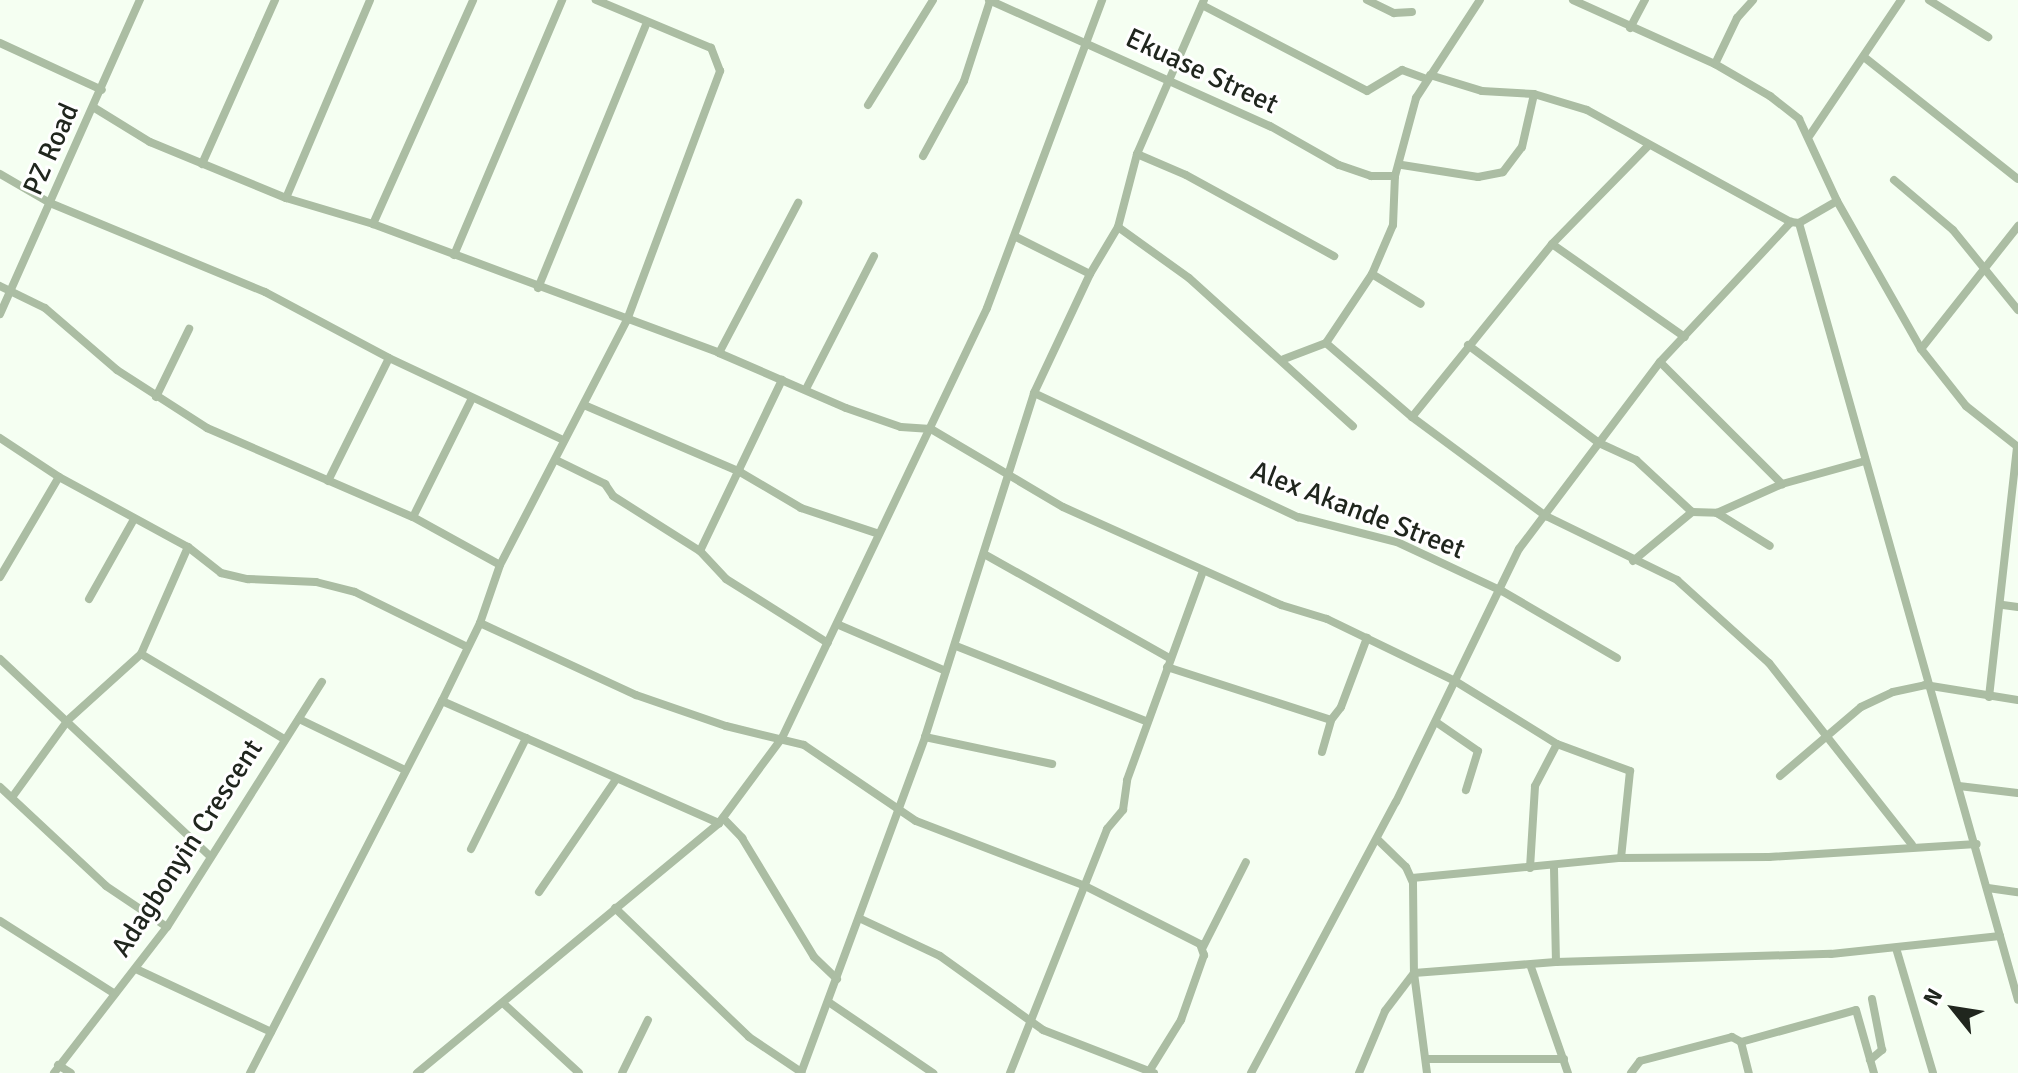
<!DOCTYPE html>
<html>
<head>
<meta charset="utf-8">
<style>
	body { margin:0 }
	#map { position:relative; width:2018px; height:1073px; overflow:hidden; background:#f5fff2; font-family:Signika,sans-serif }
	div>[style] { position:absolute }
	[style*='--x'] { left:calc(var(--x)*1px); top:calc(var(--y)*1px); width:calc(var(--w)*1px); rotate:calc(var(--a)*1deg) }
	.minor>* { height:8px; margin:-4px; padding:0 4px; transform-origin:4px; border-radius:4px; background:#abbda3 }
	span { translate:-50% -50%; white-space:nowrap; text-align:center; line-height:1.15; -webkit-text-stroke:6px #fff; paint-order:stroke }
	.street-label { font-size:28px; color:#20261e }
	.north { position:absolute; left:1914px; top:969px; width:80px; height:80px; -webkit-text-stroke:6px #fff; paint-order:stroke; rotate:300deg; font-size:22px; font-weight:700; line-height:32px; text-align:center; color:#20261e }
	.north::after { content:''; display:block; margin:auto; width:28px; height:36px; background:#20261e; clip-path:polygon(50% 0,100% 100%,50% 72%,0 100%) }
</style>
</head>
<body>
<div id="map">
	<div class="minor">
		<div style="--x:989;--y:0;--w:308;--a:24.2"></div>
		<div style="--x:1270;--y:126;--w:79;--a:29.5"></div>
		<div style="--x:1339;--y:165;--w:34;--a:19"></div>
		<div style="--x:1371;--y:176;--w:24;--a:0"></div>
		<div style="--x:1367;--y:0;--w:30;--a:26"></div>
		<div style="--x:1394;--y:13;--w:18;--a:-3"></div>
		<div style="--x:1573;--y:0;--w:156;--a:24.3"></div>
		<div style="--x:1715;--y:64;--w:64;--a:30.2"></div>
		<div style="--x:1770;--y:96;--w:37;--a:38"></div>
		<div style="--x:1799;--y:119;--w:90;--a:65.1"></div>
		<div style="--x:1837;--y:201;--w:170;--a:60.4"></div>
		<div style="--x:1921;--y:349;--w:73;--a:51.7"></div>
		<div style="--x:1966;--y:406;--w:66;--a:38.3"></div>
		<div style="--x:1929;--y:0;--w:70;--a:32.1"></div>
		<div style="--x:1202;--y:5;--w:186;--a:27.5"></div>
		<div style="--x:1367;--y:91;--w:41;--a:-31"></div>
		<div style="--x:1402;--y:70;--w:27;--a:20"></div>
		<div style="--x:1630;--y:28;--w:32;--a:-62"></div>
		<div style="--x:0;--y:43;--w:112;--a:24.7"></div>
		<div style="--x:1864;--y:57;--w:196;--a:38.4"></div>
		<div style="--x:1715;--y:64;--w:51;--a:-64.4"></div>
		<div style="--x:1737;--y:18;--w:24;--a:-48"></div>
		<div style="--x:1430;--y:75;--w:54;--a:17.1"></div>
		<div style="--x:1482;--y:91;--w:52;--a:3.3"></div>
		<div style="--x:1534;--y:94;--w:55;--a:16.8"></div>
		<div style="--x:1587;--y:110;--w:233;--a:28.8"></div>
		<div style="--x:868;--y:105;--w:123;--a:-58.2"></div>
		<div style="--x:93;--y:107;--w:67;--a:31.6"></div>
		<div style="--x:150;--y:142;--w:147;--a:22.4"></div>
		<div style="--x:286;--y:198;--w:91;--a:16.6"></div>
		<div style="--x:373;--y:224;--w:369;--a:20.4"></div>
		<div style="--x:719;--y:353;--w:138;--a:23.4"></div>
		<div style="--x:846;--y:408;--w:58;--a:19.1"></div>
		<div style="--x:901;--y:427;--w:30;--a:4"></div>
		<div style="--x:931;--y:429;--w:153;--a:30.6"></div>
		<div style="--x:1063;--y:507;--w:239;--a:24.2"></div>
		<div style="--x:1281;--y:605;--w:48;--a:16.9"></div>
		<div style="--x:1327;--y:619;--w:142;--a:25.8"></div>
		<div style="--x:1455;--y:681;--w:120;--a:31.7"></div>
		<div style="--x:1557;--y:744;--w:78;--a:20.3"></div>
		<div style="--x:1630;--y:771;--w:87;--a:95.9"></div>
		<div style="--x:1810;--y:135;--w:163;--a:-56"></div>
		<div style="--x:1137;--y:154;--w:53;--a:23.2"></div>
		<div style="--x:1186;--y:175;--w:169;--a:28.7"></div>
		<div style="--x:923;--y:156;--w:85;--a:-61.3"></div>
		<div style="--x:964;--y:81;--w:84;--a:-72"></div>
		<div style="--x:202;--y:164;--w:180;--a:-66"></div>
		<div style="--x:1402;--y:165;--w:77;--a:9"></div>
		<div style="--x:1478;--y:177;--w:25;--a:-11"></div>
		<div style="--x:1503;--y:172;--w:31;--a:-53"></div>
		<div style="--x:1522;--y:147;--w:54;--a:-77.2"></div>
		<div style="--x:0;--y:174;--w:58;--a:30.1"></div>
		<div style="--x:50;--y:203;--w:233;--a:22.5"></div>
		<div style="--x:265;--y:292;--w:140;--a:28"></div>
		<div style="--x:389;--y:358;--w:192;--a:25.2"></div>
		<div style="--x:1894;--y:180;--w:77;--a:40.3"></div>
		<div style="--x:1953;--y:230;--w:103;--a:50.9"></div>
		<div style="--x:286;--y:198;--w:215;--a:-67"></div>
		<div style="--x:1837;--y:201;--w:44;--a:149.9"></div>
		<div style="--x:1799;--y:223;--w:807;--a:74.26"></div>
		<div style="--x:373;--y:224;--w:245;--a:-65.9"></div>
		<div style="--x:1118;--y:227;--w:87;--a:35.7"></div>
		<div style="--x:1189;--y:278;--w:221;--a:42.1"></div>
		<div style="--x:1552;--y:244;--w:162;--a:35"></div>
		<div style="--x:454;--y:255;--w:277;--a:-67"></div>
		<div style="--x:1090;--y:274;--w:55;--a:-59.2"></div>
		<div style="--x:1118;--y:227;--w:75;--a:-75.4"></div>
		<div style="--x:1137;--y:154;--w:168;--a:-66.5"></div>
		<div style="--x:1372;--y:274;--w:57;--a:31.5"></div>
		<div style="--x:0;--y:286;--w:50;--a:26.1"></div>
		<div style="--x:45;--y:308;--w:95;--a:40.7"></div>
		<div style="--x:117;--y:370;--w:107;--a:32.8"></div>
		<div style="--x:207;--y:428;--w:224;--a:23.4"></div>
		<div style="--x:413;--y:517;--w:99;--a:28.9"></div>
		<div style="--x:538;--y:288;--w:284;--a:-67.7"></div>
		<div style="--x:0;--y:314;--w:344;--a:-66"></div>
		<div style="--x:1326;--y:343;--w:113;--a:40.7"></div>
		<div style="--x:1412;--y:417;--w:167;--a:36.5"></div>
		<div style="--x:1546;--y:516;--w:146;--a:26"></div>
		<div style="--x:1677;--y:580;--w:124;--a:42.1"></div>
		<div style="--x:1769;--y:663;--w:231;--a:51.8"></div>
		<div style="--x:1468;--y:345;--w:164;--a:36.8"></div>
		<div style="--x:1599;--y:443;--w:41;--a:24.7"></div>
		<div style="--x:1636;--y:460;--w:76;--a:42.9"></div>
		<div style="--x:1921;--y:349;--w:157;--a:-51.7"></div>
		<div style="--x:719;--y:353;--w:170;--a:-62.2"></div>
		<div style="--x:1284;--y:359;--w:45;--a:-20.9"></div>
		<div style="--x:1326;--y:343;--w:83;--a:-56.3"></div>
		<div style="--x:1372;--y:274;--w:53;--a:-66.8"></div>
		<div style="--x:1393;--y:225;--w:49;--a:-87.7"></div>
		<div style="--x:1395;--y:176;--w:81;--a:-74.9"></div>
		<div style="--x:1416;--y:98;--w:117;--a:-56.9"></div>
		<div style="--x:1660;--y:362;--w:173;--a:45"></div>
		<div style="--x:807;--y:387;--w:147;--a:-62.9"></div>
		<div style="--x:1034;--y:393;--w:292;--a:25.2"></div>
		<div style="--x:1298;--y:517;--w:102;--a:14.2"></div>
		<div style="--x:1397;--y:542;--w:116;--a:25"></div>
		<div style="--x:1502;--y:591;--w:133;--a:30.2"></div>
		<div style="--x:156;--y:397;--w:76;--a:-64.1"></div>
		<div style="--x:584;--y:405;--w:170;--a:23.2"></div>
		<div style="--x:740;--y:472;--w:71;--a:30.5"></div>
		<div style="--x:801;--y:508;--w:82;--a:18.4"></div>
		<div style="--x:1412;--y:417;--w:223;--a:-51"></div>
		<div style="--x:1552;--y:244;--w:136;--a:-45.6"></div>
		<div style="--x:0;--y:438;--w:71;--a:33.5"></div>
		<div style="--x:59;--y:477;--w:147;--a:28.5"></div>
		<div style="--x:188;--y:547;--w:42;--a:38.2"></div>
		<div style="--x:221;--y:573;--w:28;--a:13"></div>
		<div style="--x:248;--y:579;--w:68;--a:2.5"></div>
		<div style="--x:316;--y:582;--w:40;--a:14.4"></div>
		<div style="--x:355;--y:592;--w:123;--a:26.1"></div>
		<div style="--x:556;--y:460;--w:55;--a:26.1"></div>
		<div style="--x:605;--y:484;--w:14;--a:56"></div>
		<div style="--x:613;--y:496;--w:103;--a:32.3"></div>
		<div style="--x:700;--y:551;--w:38;--a:47"></div>
		<div style="--x:726;--y:579;--w:120;--a:32.1"></div>
		<div style="--x:328;--y:481;--w:137;--a:-63.6"></div>
		<div style="--x:1717;--y:513;--w:62;--a:31.9"></div>
		<div style="--x:413;--y:517;--w:133;--a:-63.6"></div>
		<div style="--x:700;--y:551;--w:190;--a:-64.4"></div>
		<div style="--x:984;--y:554;--w:214;--a:29.3"></div>
		<div style="--x:1633;--y:561;--w:77;--a:-39.7"></div>
		<div style="--x:1692;--y:512;--w:25;--a:2"></div>
		<div style="--x:1717;--y:513;--w:71;--a:-24"></div>
		<div style="--x:1782;--y:484;--w:86;--a:-15.5"></div>
		<div style="--x:0;--y:577;--w:116;--a:-59.5"></div>
		<div style="--x:89;--y:599;--w:92;--a:-60.6"></div>
		<div style="--x:2003;--y:605;--w:15;--a:8"></div>
		<div style="--x:480;--y:623;--w:172;--a:24.8"></div>
		<div style="--x:636;--y:695;--w:95;--a:19"></div>
		<div style="--x:726;--y:726;--w:80;--a:13.7"></div>
		<div style="--x:804;--y:745;--w:135;--a:34.2"></div>
		<div style="--x:916;--y:821;--w:181;--a:21"></div>
		<div style="--x:1085;--y:886;--w:129;--a:26.8"></div>
		<div style="--x:1200;--y:944;--w:12;--a:70"></div>
		<div style="--x:1204;--y:955;--w:69;--a:109.5"></div>
		<div style="--x:1181;--y:1020;--w:59;--a:121.8"></div>
		<div style="--x:839;--y:625;--w:116;--a:23.3"></div>
		<div style="--x:956;--y:646;--w:206;--a:21.6"></div>
		<div style="--x:141;--y:654;--w:166;--a:30.7"></div>
		<div style="--x:0;--y:659;--w:288;--a:43.2"></div>
		<div style="--x:1167;--y:667;--w:172;--a:17.9"></div>
		<div style="--x:1331;--y:720;--w:16;--a:-52"></div>
		<div style="--x:1341;--y:707;--w:74;--a:-69.4"></div>
		<div style="--x:1989;--y:697;--w:252;--a:-83.6"></div>
		<div style="--x:442;--y:701;--w:303;--a:23.8"></div>
		<div style="--x:299;--y:719;--w:115;--a:25.7"></div>
		<div style="--x:1436;--y:722;--w:51;--a:34.6"></div>
		<div style="--x:1478;--y:751;--w:41;--a:107.1"></div>
		<div style="--x:925;--y:737;--w:130;--a:12"></div>
		<div style="--x:1322;--y:752;--w:33;--a:-74"></div>
		<div style="--x:1780;--y:776;--w:106;--a:-40.4"></div>
		<div style="--x:1861;--y:707;--w:35;--a:-25"></div>
		<div style="--x:1893;--y:692;--w:33;--a:-12"></div>
		<div style="--x:1925;--y:685;--w:94;--a:9.2"></div>
		<div style="--x:1959;--y:786;--w:59;--a:6.8"></div>
		<div style="--x:0;--y:787;--w:145;--a:43"></div>
		<div style="--x:106;--y:886;--w:73;--a:33.9"></div>
		<div style="--x:13;--y:796;--w:94;--a:-54.1"></div>
		<div style="--x:68;--y:720;--w:98;--a:-42.1"></div>
		<div style="--x:141;--y:654;--w:117;--a:-66.3"></div>
		<div style="--x:723;--y:818;--w:28;--a:46"></div>
		<div style="--x:742;--y:838;--w:139;--a:58.8"></div>
		<div style="--x:814;--y:957;--w:32;--a:44"></div>
		<div style="--x:1377;--y:839;--w:40;--a:44"></div>
		<div style="--x:1406;--y:867;--w:17;--a:66"></div>
		<div style="--x:1413;--y:883;--w:90;--a:89.4"></div>
		<div style="--x:1414;--y:973;--w:101;--a:82.6"></div>
		<div style="--x:471;--y:849;--w:124;--a:-63.6"></div>
		<div style="--x:1530;--y:868;--w:82;--a:-86.5"></div>
		<div style="--x:1535;--y:786;--w:47;--a:-62.4"></div>
		<div style="--x:1554;--y:868;--w:94;--a:88.8"></div>
		<div style="--x:1412;--y:878;--w:210;--a:-5.5"></div>
		<div style="--x:1621;--y:858;--w:148;--a:-0.4"></div>
		<div style="--x:1769;--y:857;--w:208;--a:-3.6"></div>
		<div style="--x:1988;--y:888;--w:30;--a:8"></div>
		<div style="--x:539;--y:892;--w:135;--a:-55.6"></div>
		<div style="--x:615;--y:908;--w:186;--a:43.9"></div>
		<div style="--x:749;--y:1037;--w:63;--a:33.9"></div>
		<div style="--x:861;--y:919;--w:87;--a:25.1"></div>
		<div style="--x:940;--y:956;--w:127;--a:35.7"></div>
		<div style="--x:1043;--y:1030;--w:119;--a:21.2"></div>
		<div style="--x:0;--y:921;--w:136;--a:32.4"></div>
		<div style="--x:1203;--y:947;--w:95;--a:-63.2"></div>
		<div style="--x:1896;--y:948;--w:130;--a:73.5"></div>
		<div style="--x:1531;--y:967;--w:112;--a:70.8"></div>
		<div style="--x:136;--y:969;--w:149;--a:25"></div>
		<div style="--x:503;--y:1003;--w:103;--a:42.6"></div>
		<div style="--x:830;--y:1003;--w:125;--a:34.2"></div>
		<div style="--x:1741;--y:1042;--w:119;--a:-15.5"></div>
		<div style="--x:1856;--y:1010;--w:66;--a:74.1"></div>
		<div style="--x:1427;--y:1059;--w:137;--a:0"></div>
		<div style="--x:1870;--y:1060;--w:16;--a:-40"></div>
		<div style="--x:1882;--y:1050;--w:52;--a:-101.1"></div>
		<div style="--x:58;--y:1065;--w:15;--a:32"></div>
		<div style="--x:54;--y:1073;--w:185;--a:-52.3"></div>
		<div style="--x:167;--y:927;--w:290;--a:-57.7"></div>
		<div style="--x:250;--y:1073;--w:419;--a:-62.7"></div>
		<div style="--x:442;--y:701;--w:87;--a:-64"></div>
		<div style="--x:480;--y:623;--w:61;--a:-71"></div>
		<div style="--x:500;--y:565;--w:276;--a:-62.6"></div>
		<div style="--x:627;--y:320;--w:266;--a:-69.5"></div>
		<div style="--x:720;--y:71;--w:25;--a:-111"></div>
		<div style="--x:711;--y:48;--w:125;--a:-157.3"></div>
		<div style="--x:417;--y:1073;--w:392;--a:-39.6"></div>
		<div style="--x:719;--y:823;--w:106;--a:-53.5"></div>
		<div style="--x:782;--y:738;--w:476;--a:-64.5"></div>
		<div style="--x:987;--y:308;--w:329;--a:-69.5"></div>
		<div style="--x:622;--y:1073;--w:59;--a:-63.9"></div>
		<div style="--x:801;--y:1073;--w:358;--a:-69.7"></div>
		<div style="--x:925;--y:737;--w:361;--a:-72.4"></div>
		<div style="--x:1034;--y:393;--w:132;--a:-64.8"></div>
		<div style="--x:1090;--y:274;--w:83;--a:-153.4"></div>
		<div style="--x:1010;--y:1073;--w:263;--a:-68.3"></div>
		<div style="--x:1107;--y:829;--w:25;--a:-50"></div>
		<div style="--x:1123;--y:810;--w:30;--a:-82"></div>
		<div style="--x:1127;--y:780;--w:222;--a:-70"></div>
		<div style="--x:1251;--y:1073;--w:307;--a:-61.9"></div>
		<div style="--x:1396;--y:802;--w:281;--a:-64.1"></div>
		<div style="--x:1519;--y:549;--w:234;--a:-53"></div>
		<div style="--x:1660;--y:362;--w:192;--a:-46.9"></div>
		<div style="--x:1791;--y:222;--w:8;--a:7"></div>
		<div style="--x:1359;--y:1073;--w:67;--a:-67.2"></div>
		<div style="--x:1385;--y:1011;--w:48;--a:-52.7"></div>
		<div style="--x:1414;--y:973;--w:142;--a:-4.4"></div>
		<div style="--x:1556;--y:962;--w:275;--a:-1.7"></div>
		<div style="--x:1831;--y:954;--w:170;--a:-6.1"></div>
		<div style="--x:1631;--y:1073;--w:15;--a:-53"></div>
		<div style="--x:1640;--y:1061;--w:95;--a:-14.6"></div>
		<div style="--x:1732;--y:1037;--w:10;--a:29"></div>
		<div style="--x:1741;--y:1042;--w:32;--a:76"></div>
	</div>
	<div class="street-label">
		<span style="left:1202px;top:71px;rotate:25deg">Ekuase Street</span>
		<span style="left:51px;top:149px;rotate:-66deg">PZ Road</span>
		<span style="left:1358px;top:510px;rotate:21deg">Alex Akande Street</span>
		<span style="left:187px;top:848px;rotate:-57deg">Adagbonyin Crescent</span>
	</div>
	<div class="north">N</div>
</div>
</body>
</html>
